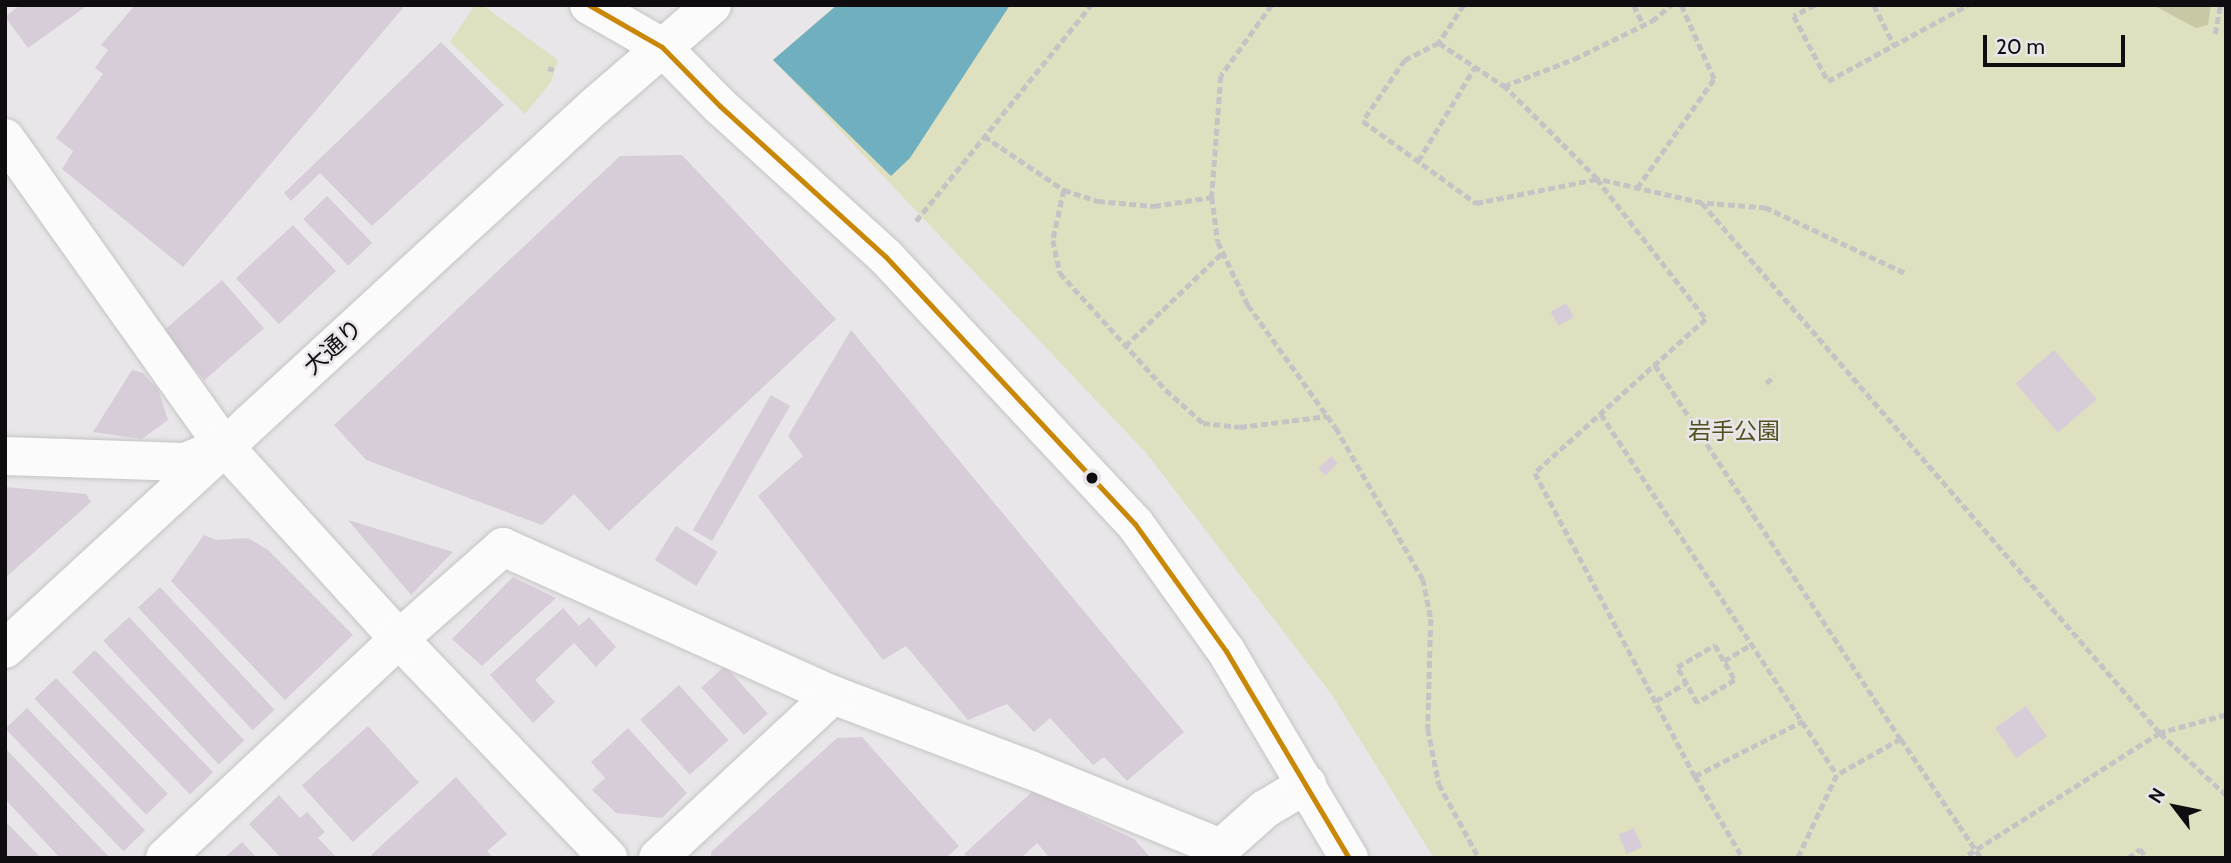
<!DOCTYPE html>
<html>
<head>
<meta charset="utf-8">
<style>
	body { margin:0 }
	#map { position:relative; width:2231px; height:863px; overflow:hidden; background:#e8e6e8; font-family:Cabin,"Noto Sans JP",sans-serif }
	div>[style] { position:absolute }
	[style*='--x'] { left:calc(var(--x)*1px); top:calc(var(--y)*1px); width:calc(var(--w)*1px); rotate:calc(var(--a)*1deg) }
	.green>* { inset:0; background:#dee0c0 }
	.forest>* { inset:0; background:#c8c9a4 }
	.water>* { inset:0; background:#70afbf }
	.building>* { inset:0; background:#d7cdd8; transform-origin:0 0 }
	.path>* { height:4.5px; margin-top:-2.25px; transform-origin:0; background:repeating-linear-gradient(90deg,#c5c4c5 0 7px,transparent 0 10.5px) }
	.roads { filter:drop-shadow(0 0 2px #c5c4c5) drop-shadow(0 0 2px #c5c4c5) }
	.minor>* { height:38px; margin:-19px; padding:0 19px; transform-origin:19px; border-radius:19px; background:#fcfbfc }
	.tertiary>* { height:38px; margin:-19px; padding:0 19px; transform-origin:19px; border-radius:19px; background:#fcfbfc }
	.path-bridge>* { height:4.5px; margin-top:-2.25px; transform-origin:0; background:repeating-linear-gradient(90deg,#c5c4c5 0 7px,transparent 0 10.5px) }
	.bus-1>* { height:5px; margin:-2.5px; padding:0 2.5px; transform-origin:2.5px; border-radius:2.5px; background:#c98703 }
	.dots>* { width:19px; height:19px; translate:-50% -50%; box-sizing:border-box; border:4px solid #e9e5e9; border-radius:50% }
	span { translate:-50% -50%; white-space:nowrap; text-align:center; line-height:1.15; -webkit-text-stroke:5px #e9e5e9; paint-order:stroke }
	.street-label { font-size:23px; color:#0f0d0f }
	.park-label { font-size:23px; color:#4f521f }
	.frame { position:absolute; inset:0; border:7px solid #0f0d0f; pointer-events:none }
	.north { position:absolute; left:2140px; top:772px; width:70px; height:70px; -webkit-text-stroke:5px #e9e5e9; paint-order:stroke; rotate:302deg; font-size:19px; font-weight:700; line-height:28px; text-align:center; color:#0f0d0f }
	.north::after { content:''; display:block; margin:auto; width:24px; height:32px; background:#0f0d0f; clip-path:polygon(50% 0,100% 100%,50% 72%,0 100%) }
	.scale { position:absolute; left:1983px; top:35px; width:142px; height:32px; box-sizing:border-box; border:4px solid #0f0d0f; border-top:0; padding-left:9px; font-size:21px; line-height:24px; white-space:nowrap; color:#0f0d0f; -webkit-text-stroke:5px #e9e5e9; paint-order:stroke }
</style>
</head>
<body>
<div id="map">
	<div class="green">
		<div style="clip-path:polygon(475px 5px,482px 5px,558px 60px,551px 82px,525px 114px,450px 42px)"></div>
		<div style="clip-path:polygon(836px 5px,2226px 5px,2226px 858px,1434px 858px,1332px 695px,1147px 454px,773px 60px)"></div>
	</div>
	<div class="forest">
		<div style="clip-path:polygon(2153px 5px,2211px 5px,2208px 25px,2196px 28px)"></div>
	</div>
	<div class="water">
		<div style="clip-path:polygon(837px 5px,1010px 5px,910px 158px,891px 176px,773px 60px)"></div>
	</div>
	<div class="building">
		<div style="clip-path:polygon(20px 5px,88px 5px,28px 48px,5px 17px)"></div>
		<div style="clip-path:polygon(135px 5px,401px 5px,403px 8px,183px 267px,62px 169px,73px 151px,56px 138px,103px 74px,95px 68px,108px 50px,101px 45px)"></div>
		<div style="clip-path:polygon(441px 42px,504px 105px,372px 226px,320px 173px,291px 201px,284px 193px)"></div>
		<div style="clip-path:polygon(682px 155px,836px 319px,609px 531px,574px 494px,542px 525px,366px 460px,334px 425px,620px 156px)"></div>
		<div style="left:327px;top:196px;width:65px;height:33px;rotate:46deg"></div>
		<div style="left:293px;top:225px;width:63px;height:78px;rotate:47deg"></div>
		<div style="left:222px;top:280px;width:64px;height:79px;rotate:49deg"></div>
		<div style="left:1566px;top:303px;width:16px;height:18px;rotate:60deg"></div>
		<div style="clip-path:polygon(851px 330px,1184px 732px,1127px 781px,1104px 757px,1093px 765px,1050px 718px,1034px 732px,1007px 704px,968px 720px,906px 646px,883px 660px,758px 496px,803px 456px,788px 436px)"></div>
		<div style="left:2054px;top:350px;width:65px;height:51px;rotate:49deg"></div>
		<div style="clip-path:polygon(132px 370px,143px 373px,158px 389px,168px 420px,142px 439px,93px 432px)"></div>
		<div style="left:771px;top:395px;width:22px;height:156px;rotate:30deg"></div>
		<div style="left:1331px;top:456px;width:10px;height:18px;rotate:45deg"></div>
		<div style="clip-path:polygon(5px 487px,86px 494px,91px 502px,5px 578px)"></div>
		<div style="clip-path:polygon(348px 520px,453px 552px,411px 595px)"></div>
		<div style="left:676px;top:526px;width:49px;height:40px;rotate:32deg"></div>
		<div style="clip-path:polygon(204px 535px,216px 540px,248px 538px,268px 550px,353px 635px,285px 700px,171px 581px)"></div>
		<div style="clip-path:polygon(513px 577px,556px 598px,482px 666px,452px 639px)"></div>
		<div style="left:160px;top:587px;width:168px;height:30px;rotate:47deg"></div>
		<div style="clip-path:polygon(563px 608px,579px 626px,589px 617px,616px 647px,596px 667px,574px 643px,535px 680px,555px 702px,533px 723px,490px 675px)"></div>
		<div style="left:129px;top:617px;width:169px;height:35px;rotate:47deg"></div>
		<div style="left:95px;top:650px;width:170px;height:32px;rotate:46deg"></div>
		<div style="left:725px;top:666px;width:64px;height:32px;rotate:48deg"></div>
		<div style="left:56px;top:678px;width:161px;height:30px;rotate:46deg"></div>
		<div style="left:679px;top:685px;width:74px;height:52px;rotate:48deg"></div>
		<div style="left:2026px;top:706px;width:37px;height:38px;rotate:55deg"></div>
		<div style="left:27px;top:708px;width:170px;height:30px;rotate:46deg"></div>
		<div style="left:368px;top:726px;width:76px;height:89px;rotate:48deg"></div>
		<div style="clip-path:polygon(628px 728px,687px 793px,662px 818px,616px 813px,592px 790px,605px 778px,591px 762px)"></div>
		<div style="clip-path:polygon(862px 737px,959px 846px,946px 858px,711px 858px,711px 852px,837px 738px)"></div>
		<div style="clip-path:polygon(5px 748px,110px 858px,60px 858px,5px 799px)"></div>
		<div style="clip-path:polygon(456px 777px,507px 834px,487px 851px,493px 858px,373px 858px,371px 855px)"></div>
		<div style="clip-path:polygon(1033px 791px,1134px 839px,1151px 858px,1050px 858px,1037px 843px,1021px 858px,967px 858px,964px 854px)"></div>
		<div style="clip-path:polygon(279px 795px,300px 818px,307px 812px,325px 832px,318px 838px,337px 858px,281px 858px,249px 824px)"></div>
		<div style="clip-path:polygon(5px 821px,41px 858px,5px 858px)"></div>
		<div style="left:1634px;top:828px;width:21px;height:17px;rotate:67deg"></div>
		<div style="clip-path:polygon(242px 842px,257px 858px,224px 858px)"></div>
	</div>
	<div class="path">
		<div style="--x:1272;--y:5;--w:87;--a:125.7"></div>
		<div style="--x:1221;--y:76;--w:121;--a:94.3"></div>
		<div style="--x:1212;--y:197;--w:45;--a:82.4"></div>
		<div style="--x:1218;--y:242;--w:70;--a:64.5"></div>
		<div style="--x:1248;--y:305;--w:151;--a:54.4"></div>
		<div style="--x:1336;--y:428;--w:174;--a:60.1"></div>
		<div style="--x:1423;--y:579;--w:41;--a:78.7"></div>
		<div style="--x:1431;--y:619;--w:110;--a:91.6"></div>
		<div style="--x:1428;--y:729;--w:56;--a:78.7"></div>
		<div style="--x:1439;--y:784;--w:84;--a:61.6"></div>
		<div style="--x:1464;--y:5;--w:45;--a:123.3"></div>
		<div style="--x:1439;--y:43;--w:78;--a:33.5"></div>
		<div style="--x:1504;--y:86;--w:75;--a:-21.1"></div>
		<div style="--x:1574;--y:59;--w:87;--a:-26"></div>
		<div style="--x:1652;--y:21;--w:25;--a:-40"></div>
		<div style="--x:1634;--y:5;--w:23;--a:65"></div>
		<div style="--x:1815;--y:5;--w:24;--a:152"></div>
		<div style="--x:1794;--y:16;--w:73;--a:62.4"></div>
		<div style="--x:1828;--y:81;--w:159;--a:-28.5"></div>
		<div style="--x:1874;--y:5;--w:45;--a:63.4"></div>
		<div style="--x:2215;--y:34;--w:29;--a:-80"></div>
		<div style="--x:1439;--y:43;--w:38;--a:153"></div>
		<div style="--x:1405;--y:60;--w:74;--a:124.5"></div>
		<div style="--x:1363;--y:121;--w:140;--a:36"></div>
		<div style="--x:1476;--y:203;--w:123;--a:-11.2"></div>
		<div style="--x:1597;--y:179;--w:132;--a:-135"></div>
		<div style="--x:548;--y:68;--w:6;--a:18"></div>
		<div style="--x:984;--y:136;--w:97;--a:34"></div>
		<div style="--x:1064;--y:190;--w:36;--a:18"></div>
		<div style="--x:1098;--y:201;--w:56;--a:5.1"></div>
		<div style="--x:1154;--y:206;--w:59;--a:-8.8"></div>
		<div style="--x:1418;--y:161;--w:110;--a:-58.8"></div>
		<div style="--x:1637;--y:188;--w:133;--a:-54.8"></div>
		<div style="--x:1714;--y:79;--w:81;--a:-114"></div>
		<div style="--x:1064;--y:190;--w:51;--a:102.4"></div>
		<div style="--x:1053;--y:240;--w:34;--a:78"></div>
		<div style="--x:1060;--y:273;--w:158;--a:47.8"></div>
		<div style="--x:1166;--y:390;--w:50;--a:41.7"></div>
		<div style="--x:1203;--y:423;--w:37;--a:6"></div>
		<div style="--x:1240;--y:427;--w:88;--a:-7.2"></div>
		<div style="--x:1702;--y:203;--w:108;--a:-167.1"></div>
		<div style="--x:1597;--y:179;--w:177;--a:52.1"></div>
		<div style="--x:1706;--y:319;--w:230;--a:138"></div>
		<div style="--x:1535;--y:473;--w:343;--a:62.2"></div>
		<div style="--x:1695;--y:776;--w:95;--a:59.7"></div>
		<div style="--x:916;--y:221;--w:278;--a:-51"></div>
		<div style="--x:1904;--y:273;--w:153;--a:-154.8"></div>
		<div style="--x:1766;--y:208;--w:64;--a:-175.5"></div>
		<div style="--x:1702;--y:203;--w:700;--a:49.17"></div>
		<div style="--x:2160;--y:733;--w:232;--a:147.5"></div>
		<div style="--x:1125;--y:346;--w:136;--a:-43.8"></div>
		<div style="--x:1655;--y:365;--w:448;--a:56.7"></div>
		<div style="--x:1901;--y:739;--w:73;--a:150.6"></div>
		<div style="--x:1766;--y:383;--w:11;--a:-38"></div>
		<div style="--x:1601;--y:414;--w:431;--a:56.8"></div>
		<div style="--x:1837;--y:775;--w:92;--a:115.2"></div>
		<div style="--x:1715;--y:645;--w:40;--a:60.3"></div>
		<div style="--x:1735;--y:680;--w:44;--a:148.8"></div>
		<div style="--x:1697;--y:703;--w:41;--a:-119.1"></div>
		<div style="--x:1677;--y:667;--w:44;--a:-30.1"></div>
		<div style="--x:1724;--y:661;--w:33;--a:-31"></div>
		<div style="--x:1656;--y:701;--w:35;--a:-31"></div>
		<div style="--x:2226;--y:715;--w:68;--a:164.7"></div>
		<div style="--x:2160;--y:733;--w:91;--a:43.2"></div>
		<div style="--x:1901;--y:739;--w:104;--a:56"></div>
		<div style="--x:1695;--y:776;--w:121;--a:-27"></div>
		<div style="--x:2128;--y:858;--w:15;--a:-37"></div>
		<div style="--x:2140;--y:849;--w:11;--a:52"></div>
	</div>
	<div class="roads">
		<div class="minor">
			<div style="--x:5;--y:138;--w:378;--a:54.6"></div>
			<div style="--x:224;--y:446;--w:261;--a:47.8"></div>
			<div style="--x:399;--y:639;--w:303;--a:46.3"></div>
			<div style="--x:5;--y:456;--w:180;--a:1.9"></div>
			<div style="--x:185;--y:462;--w:35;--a:-22"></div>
			<div style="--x:5;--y:649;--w:800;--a:-42.62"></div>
			<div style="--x:594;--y:107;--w:156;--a:-40.8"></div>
			<div style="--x:165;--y:858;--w:320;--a:-43.1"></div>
			<div style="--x:399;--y:639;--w:139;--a:-41.5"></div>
			<div style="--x:503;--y:547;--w:362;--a:24.2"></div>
			<div style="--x:833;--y:695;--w:209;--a:20.8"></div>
			<div style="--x:1028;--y:769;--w:209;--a:22.3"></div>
			<div style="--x:658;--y:858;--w:239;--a:-43"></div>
			<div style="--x:1210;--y:858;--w:74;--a:-41.7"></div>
			<div style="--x:1265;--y:809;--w:49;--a:-30.8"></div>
		</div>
		<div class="tertiary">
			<div style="--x:589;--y:5;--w:84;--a:29.9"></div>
			<div style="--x:662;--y:47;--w:83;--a:45.5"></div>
			<div style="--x:720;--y:106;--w:224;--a:42.3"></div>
			<div style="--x:886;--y:257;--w:365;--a:47"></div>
			<div style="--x:1135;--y:524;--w:156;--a:54.4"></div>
			<div style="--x:1226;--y:651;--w:241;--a:59.3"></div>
		</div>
	</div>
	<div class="path-bridge">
		<div style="--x:1959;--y:825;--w:40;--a:56"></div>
	</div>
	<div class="bus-1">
		<div style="--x:589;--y:5;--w:84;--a:29.9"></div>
		<div style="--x:662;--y:47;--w:83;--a:45.5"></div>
		<div style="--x:720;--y:106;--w:224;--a:42.3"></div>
		<div style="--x:886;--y:257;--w:365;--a:47"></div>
		<div style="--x:1135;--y:524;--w:156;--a:54.4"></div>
		<div style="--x:1226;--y:651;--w:241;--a:59.3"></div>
	</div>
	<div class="dots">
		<div style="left:1092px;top:478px;background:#0f0d0f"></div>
	</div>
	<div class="street-label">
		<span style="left:333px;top:347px;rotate:-42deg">大通り</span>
	</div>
	<div class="park-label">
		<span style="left:1734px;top:431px">岩手公園</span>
	</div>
	<div class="frame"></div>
	<div class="north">N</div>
	<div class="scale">20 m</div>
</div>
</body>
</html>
